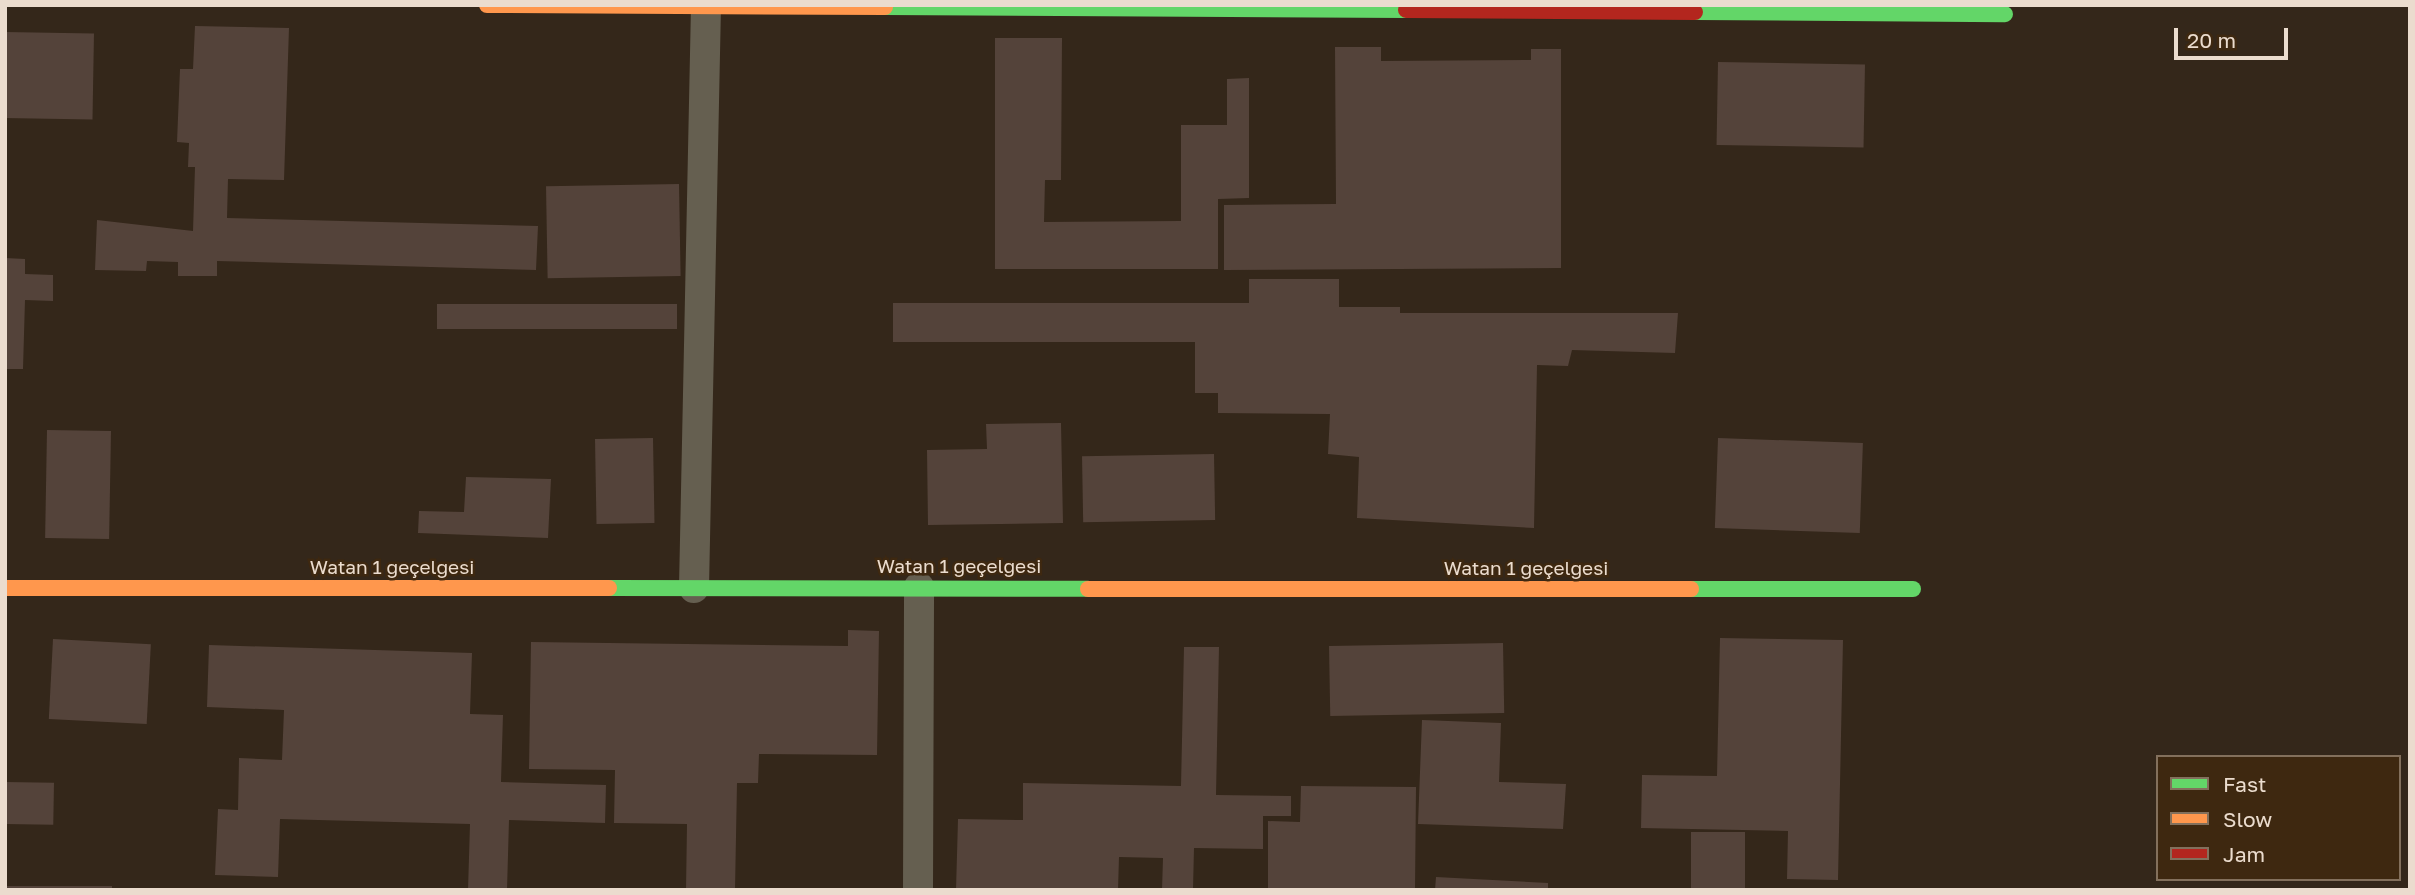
<!DOCTYPE html>
<html>
<head>
<meta charset="utf-8">
<style>
	body { margin:0 }
	#map { position:relative; width:2415px; height:895px; overflow:hidden; background:#34271a; font-family:"Golos Text",sans-serif }
	div>[style] { position:absolute }
	[style*='--x'] { left:calc(var(--x)*1px); top:calc(var(--y)*1px); width:calc(var(--w)*1px); rotate:calc(var(--a)*1deg) }
	.building>* { inset:0; background:#54433a; transform-origin:0 0 }
	.street>* { height:30px; margin:-15px; padding:0 15px; transform-origin:15px; border-radius:15px; background:#655f50 }
	.fast>* { height:16px; margin:-8px; padding:0 8px; transform-origin:8px; border-radius:8px; background:#63d668 }
	.slow>* { height:16px; margin:-8px; padding:0 8px; transform-origin:8px; border-radius:8px; background:#ff974d }
	.jam>* { height:16px; margin:-8px; padding:0 8px; transform-origin:8px; border-radius:8px; background:#b3261e }
	span { translate:-50% -50%; white-space:nowrap; text-align:center; line-height:1.15; -webkit-text-stroke:5px #3e2810; paint-order:stroke }
	.street-label { font-size:19px; color:#ebdcce }
	.frame { position:absolute; inset:0; border:7px solid #ebdcce; pointer-events:none }
	.legend { position:absolute; left:2156px; top:755px; width:245px; height:126px; box-sizing:border-box; background:#3e2810; border:2px solid #83705c; margin:0; padding:9px 12px; list-style:none; font-size:21px; color:#ebdcce }
	.legend li { display:flex; align-items:center; gap:14px; height:35px }
	.legend b { width:35px; border:2px solid #83705c }
	.scale { position:absolute; left:2174px; top:28px; width:114px; height:32px; box-sizing:border-box; border:4px solid #ebdcce; border-top:0; padding-left:9px; font-size:21px; line-height:24px; white-space:nowrap; color:#ebdcce; -webkit-text-stroke:5px #3e2810; paint-order:stroke }
</style>
</head>
<body>
<div id="map">
	<div class="building">
		<div style="clip-path:polygon(195px 26px,289px 28px,284px 180px,228px 179px,227px 218px,538px 226px,536px 270px,217px 261px,217px 276px,178px 276px,178px 262px,147px 261px,146px 271px,95px 270px,97px 220px,193px 231px,195px 167px,188px 167px,189px 143px,177px 142px,180px 69px,193px 69px)"></div>
		<div style="left:5px;top:32px;width:89px;height:86px;rotate:1deg"></div>
		<div style="clip-path:polygon(995px 38px,1062px 38px,1061px 180px,1045px 180px,1044px 222px,1181px 221px,1181px 125px,1227px 125px,1227px 79px,1249px 78px,1249px 198px,1218px 199px,1218px 269px,995px 269px)"></div>
		<div style="clip-path:polygon(1335px 47px,1381px 47px,1381px 61px,1531px 60px,1531px 49px,1561px 49px,1561px 268px,1224px 270px,1224px 205px,1336px 204px)"></div>
		<div style="left:1718px;top:62px;width:147px;height:83px;rotate:1deg"></div>
		<div style="left:679px;top:184px;width:92px;height:133px;rotate:89deg"></div>
		<div style="clip-path:polygon(5px 258px,25px 259px,25px 274px,53px 275px,53px 301px,25px 300px,23px 369px,5px 369px)"></div>
		<div style="clip-path:polygon(1249px 279px,1339px 279px,1339px 307px,1400px 307px,1400px 313px,1678px 313px,1675px 353px,1572px 350px,1568px 366px,1537px 365px,1534px 528px,1357px 518px,1359px 457px,1328px 454px,1330px 414px,1218px 413px,1218px 393px,1195px 393px,1195px 342px,893px 342px,893px 303px,1249px 303px)"></div>
		<div style="left:437px;top:304px;width:240px;height:25px"></div>
		<div style="clip-path:polygon(1061px 423px,1063px 523px,928px 525px,927px 450px,987px 449px,986px 424px)"></div>
		<div style="left:47px;top:430px;width:64px;height:108px;rotate:1deg"></div>
		<div style="left:653px;top:438px;width:85px;height:58px;rotate:89deg"></div>
		<div style="left:1718px;top:438px;width:145px;height:90px;rotate:2deg"></div>
		<div style="left:1214px;top:454px;width:66px;height:132px;rotate:89deg"></div>
		<div style="clip-path:polygon(466px 477px,551px 479px,548px 538px,418px 533px,419px 511px,464px 512px)"></div>
		<div style="clip-path:polygon(848px 630px,879px 631px,877px 755px,759px 754px,758px 783px,737px 783px,735px 890px,686px 890px,687px 824px,614px 823px,615px 770px,529px 769px,531px 642px,848px 646px)"></div>
		<div style="clip-path:polygon(1720px 638px,1843px 640px,1838px 880px,1787px 879px,1788px 831px,1641px 828px,1642px 775px,1717px 776px)"></div>
		<div style="left:53px;top:639px;width:98px;height:80px;rotate:3deg"></div>
		<div style="left:1503px;top:643px;width:70px;height:174px;rotate:89deg"></div>
		<div style="clip-path:polygon(209px 645px,472px 653px,470px 714px,503px 715px,501px 782px,606px 785px,605px 823px,509px 820px,507px 890px,468px 890px,470px 824px,280px 819px,278px 877px,215px 875px,218px 809px,238px 810px,239px 758px,282px 760px,284px 710px,207px 707px)"></div>
		<div style="clip-path:polygon(1184px 647px,1219px 647px,1216px 795px,1291px 796px,1291px 816px,1263px 816px,1263px 849px,1194px 848px,1193px 890px,1162px 890px,1163px 858px,1119px 857px,1118px 890px,956px 890px,958px 819px,1023px 820px,1023px 783px,1181px 786px)"></div>
		<div style="clip-path:polygon(1422px 720px,1501px 723px,1499px 782px,1566px 784px,1563px 829px,1418px 824px)"></div>
		<div style="left:5px;top:782px;width:49px;height:42px;rotate:1deg"></div>
		<div style="clip-path:polygon(1301px 786px,1416px 787px,1415px 890px,1268px 890px,1268px 821px,1300px 822px)"></div>
		<div style="left:1691px;top:832px;width:54px;height:58px"></div>
		<div style="clip-path:polygon(1436px 877px,1548px 883px,1548px 890px,1435px 890px)"></div>
		<div style="left:5px;top:886px;width:107px;height:4px"></div>
	</div>
	<div class="street">
		<div style="--x:694;--y:588;--w:583;--a:-88.82"></div>
		<div style="--x:918;--y:890;--w:303;--a:-89.8"></div>
	</div>
	<div class="fast">
		<div style="--x:885;--y:7;--w:521;--a:0.33"></div>
		<div style="--x:1695;--y:12;--w:310;--a:0.4"></div>
		<div style="--x:609;--y:588;--w:479;--a:0.1"></div>
		<div style="--x:1691;--y:589;--w:222;--a:0"></div>
	</div>
	<div class="slow">
		<div style="--x:487;--y:5;--w:398;--a:0.3"></div>
		<div style="--x:5;--y:588;--w:604;--a:0"></div>
		<div style="--x:1088;--y:589;--w:603;--a:0"></div>
	</div>
	<div class="jam">
		<div style="--x:1406;--y:10;--w:289;--a:0.4"></div>
	</div>
	<div class="street-label">
		<span style="left:959px;top:566px">Watan 1 geçelgesi</span>
		<span style="left:392px;top:567px">Watan 1 geçelgesi</span>
		<span style="left:1526px;top:568px">Watan 1 geçelgesi</span>
	</div>
	<div class="frame"></div>
	<ul class="legend">
	<li><b style="height:9px;background:#63d668"></b>Fast</li>
	<li><b style="height:9px;background:#ff974d"></b>Slow</li>
	<li><b style="height:9px;background:#b3261e"></b>Jam</li>
	</ul>
	<div class="scale">20 m</div>
</div>
</body>
</html>
